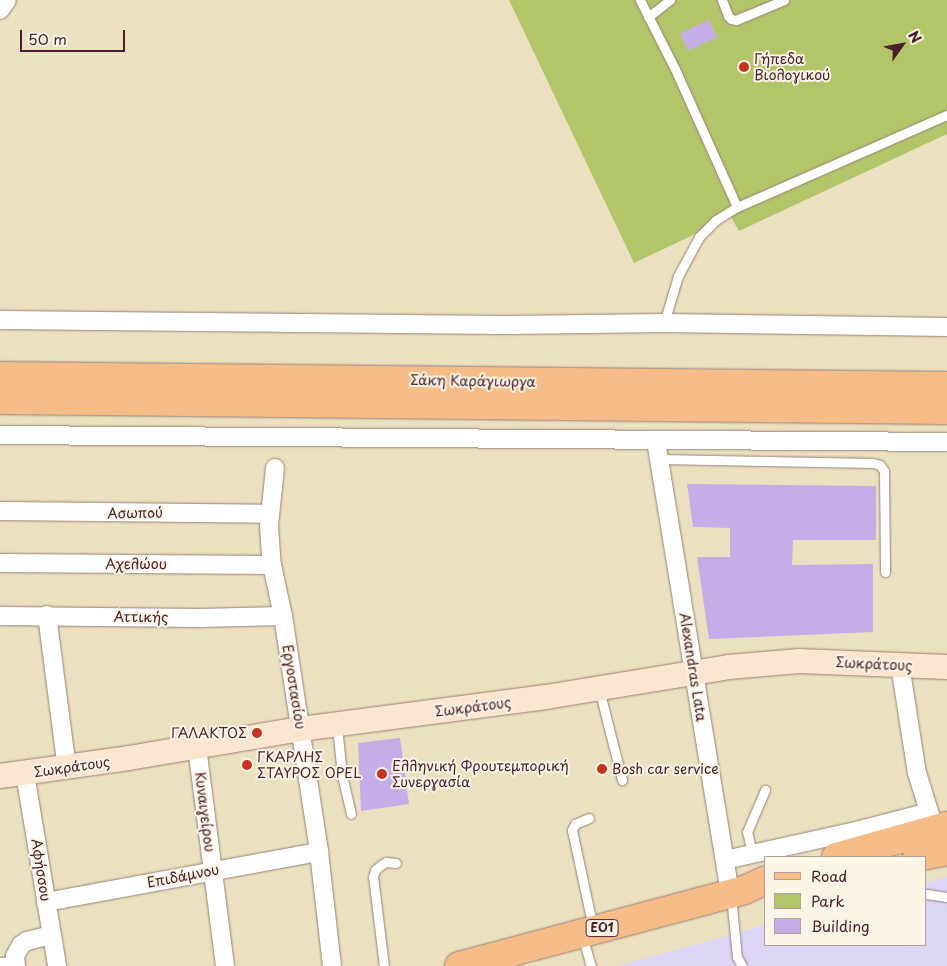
<!DOCTYPE html>
<html>
<head>
<meta charset="utf-8">
<style>
	body { margin:0 }
	#map { position:relative; width:947px; height:966px; overflow:hidden; background:#ebe1c0; font-family:"Playpen Sans",sans-serif }
	div>[style] { position:absolute }
	[style*='--x'] { left:calc(var(--x)*1px); top:calc(var(--y)*1px); width:calc(var(--w)*1px); rotate:calc(var(--a)*1deg) }
	.built>* { inset:0; background:#ddd5f6 }
	.green>* { inset:0; background:#b3c569 }
	.building>* { inset:0; background:#c4aee8; transform-origin:0 0 }
	.roads { filter:drop-shadow(0 0 1px #9a8076) drop-shadow(0 0 1px #9a8076) }
	.service>* { height:9px; margin:-4.5px; padding:0 4.5px; transform-origin:4.5px; border-radius:4.5px; background:#fff }
	.pedestrian>* { height:12px; margin:-6px; padding:0 6px; transform-origin:6px; border-radius:6px; background:#fff }
	.minor>* { height:18px; margin:-9px; padding:0 9px; transform-origin:9px; border-radius:9px; background:#fff }
	.secondary>* { height:24px; margin:-12px; padding:0 12px; transform-origin:12px; border-radius:12px; background:#fce5cf }
	.primary>* { height:28px; margin:-14px; padding:0 14px; transform-origin:14px; border-radius:14px; background:#f7bd88 }
	.dots>* { width:14px; height:14px; translate:-50% -50%; box-sizing:border-box; border:2px solid #fcf5e5; border-radius:50% }
	span { translate:-50% -50%; white-space:nowrap; text-align:center; line-height:1.15; -webkit-text-stroke:4px #fcf5e5; paint-order:stroke }
	.shield-label span { padding:1px 4px; background:#fcf5e5; border:1px solid; border-radius:4px; -webkit-text-stroke-width:0 }
	.shield-label { font-size:12px; color:#4a1f2b; font-weight:700 }
	.poi-label { font-size:14px; color:#4a1f2b }
	.left { translate:0 -50%; text-align:left }
	.right { translate:-100% -50%; text-align:right }
	.street-label { font-size:14px; color:#4a1f2b }
	.legend { position:absolute; left:764px; top:856px; width:162px; height:90px; box-sizing:border-box; background:#fcf5e5; border:1px solid #b59f9b; margin:0; padding:6px 9px; list-style:none; font-size:15px; color:#4a1f2b }
	.legend li { display:flex; align-items:center; gap:10px; height:25px }
	.legend b { width:25px; border:1px solid #b59f9b }
	.north { position:absolute; left:877px; top:20px; width:50px; height:50px; -webkit-text-stroke:4px #fcf5e5; paint-order:stroke; rotate:58deg; font-size:14px; font-weight:700; line-height:20px; text-align:center; color:#4a1f2b }
	.north::after { content:''; display:block; margin:auto; width:18px; height:22px; background:#4a1f2b; clip-path:polygon(50% 0,100% 100%,50% 72%,0 100%) }
	.scale { position:absolute; left:20px; top:30px; width:105px; height:22px; box-sizing:border-box; border:2px solid #4a1f2b; border-top:0; padding-left:6px; font-size:15px; line-height:18px; white-space:nowrap; color:#4a1f2b; -webkit-text-stroke:4px #fcf5e5; paint-order:stroke }
</style>
</head>
<body>
<div id="map">
	<div class="built">
		<div style="clip-path:polygon(947px 877px,947px 966px,618px 966px,766px 925px,766px 945px,926px 945px,926px 882px)"></div>
	</div>
	<div class="green">
		<div style="clip-path:polygon(509px 0,947px 0,947px 134px,739px 231px,731px 217px,634px 263px)"></div>
	</div>
	<div class="building">
		<div style="left:709px;top:20px;width:19px;height:32px;rotate:65deg"></div>
		<div style="clip-path:polygon(687px 484px,876px 486px,876px 540px,793px 540px,792px 565px,873px 564px,873px 632px,709px 639px,697px 557px,730px 557px,730px 528px,693px 527px)"></div>
		<div style="clip-path:polygon(400px 738px,409px 804px,361px 811px,358px 743px)"></div>
	</div>
	<div class="roads">
		<div class="service">
			<div style="--x:640;--y:0;--w:77;--a:63.1"></div>
			<div style="--x:675;--y:69;--w:151;--a:65.8"></div>
			<div style="--x:722;--y:0;--w:17;--a:69"></div>
			<div style="--x:728;--y:16;--w:4;--a:45"></div>
			<div style="--x:731;--y:19;--w:5;--a:11"></div>
			<div style="--x:736;--y:20;--w:52;--a:-22.6"></div>
			<div style="--x:648;--y:17;--w:28;--a:-38"></div>
			<div style="--x:664;--y:323;--w:49;--a:-73.4"></div>
			<div style="--x:678;--y:276;--w:44;--a:-61.7"></div>
			<div style="--x:699;--y:237;--w:24;--a:-45"></div>
			<div style="--x:716;--y:220;--w:25;--a:-32"></div>
			<div style="--x:737;--y:207;--w:229;--a:-23.7"></div>
			<div style="--x:659;--y:459;--w:214;--a:1.1"></div>
			<div style="--x:873;--y:463;--w:7;--a:16"></div>
			<div style="--x:880;--y:465;--w:7;--a:56"></div>
			<div style="--x:884;--y:471;--w:101;--a:89.4"></div>
			<div style="--x:599;--y:689;--w:94;--a:75.8"></div>
			<div style="--x:337;--y:726;--w:49;--a:84.2"></div>
			<div style="--x:342;--y:775;--w:40;--a:77"></div>
			<div style="--x:589;--y:818;--w:15;--a:157"></div>
			<div style="--x:575;--y:824;--w:7;--a:117"></div>
			<div style="--x:572;--y:830;--w:100;--a:77.9"></div>
			<div style="--x:752;--y:853;--w:22;--a:-103"></div>
			<div style="--x:747;--y:832;--w:46;--a:-66.8"></div>
			<div style="--x:926;--y:894;--w:21;--a:8"></div>
			<div style="--x:731;--y:896;--w:61;--a:84.4"></div>
			<div style="--x:737;--y:957;--w:10;--a:61"></div>
			<div style="--x:582;--y:935;--w:32;--a:74"></div>
			<div style="--x:384;--y:966;--w:90;--a:-97"></div>
			<div style="--x:373;--y:877;--w:7;--a:-74"></div>
			<div style="--x:375;--y:870;--w:8;--a:-40"></div>
			<div style="--x:381;--y:865;--w:6;--a:-31"></div>
			<div style="--x:386;--y:862;--w:10;--a:6"></div>
		</div>
		<div class="pedestrian">
			<div style="--x:0;--y:964;--w:16;--a:-4"></div>
		</div>
		<div class="minor">
			<div style="--x:0;--y:10;--w:12;--a:-55"></div>
			<div style="--x:0;--y:320;--w:509;--a:0.56"></div>
			<div style="--x:509;--y:325;--w:155;--a:-0.7"></div>
			<div style="--x:664;--y:323;--w:283;--a:0.8"></div>
			<div style="--x:0;--y:435;--w:947;--a:0.42"></div>
			<div style="--x:656;--y:441;--w:458;--a:80.7"></div>
			<div style="--x:275;--y:468;--w:58;--a:95.9"></div>
			<div style="--x:269;--y:526;--w:39;--a:86"></div>
			<div style="--x:272;--y:565;--w:52;--a:77.8"></div>
			<div style="--x:283;--y:616;--w:239;--a:81.3"></div>
			<div style="--x:319;--y:852;--w:115;--a:83.5"></div>
			<div style="--x:0;--y:511;--w:270;--a:0.6"></div>
			<div style="--x:0;--y:563;--w:272;--a:0.4"></div>
			<div style="--x:47;--y:615;--w:154;--a:82.6"></div>
			<div style="--x:0;--y:616;--w:199;--a:0.6"></div>
			<div style="--x:199;--y:618;--w:84;--a:-1.4"></div>
			<div style="--x:900;--y:665;--w:109;--a:81.1"></div>
			<div style="--x:917;--y:773;--w:50;--a:72.6"></div>
			<div style="--x:197;--y:747;--w:221;--a:82.7"></div>
			<div style="--x:25;--y:774;--w:195;--a:80.5"></div>
			<div style="--x:725;--y:860;--w:134;--a:-12.5"></div>
			<div style="--x:856;--y:831;--w:75;--a:-14.6"></div>
			<div style="--x:46;--y:902;--w:278;--a:-10.4"></div>
			<div style="--x:16;--y:966;--w:10;--a:-96"></div>
			<div style="--x:15;--y:956;--w:13;--a:-61"></div>
			<div style="--x:21;--y:945;--w:7;--a:-34"></div>
			<div style="--x:27;--y:941;--w:25;--a:-14"></div>
		</div>
		<div class="secondary">
			<div style="--x:0;--y:776;--w:130;--a:-7.9"></div>
			<div style="--x:129;--y:758;--w:173;--a:-9.6"></div>
			<div style="--x:300;--y:729;--w:248;--a:-7.4"></div>
			<div style="--x:546;--y:697;--w:185;--a:-9.3"></div>
			<div style="--x:729;--y:667;--w:70;--a:-4.9"></div>
			<div style="--x:799;--y:661;--w:148;--a:2.3"></div>
		</div>
		<div class="primary">
			<div style="--x:0;--y:376;--w:947;--a:0.61"></div>
			<div style="--x:0;--y:400;--w:947;--a:0.61"></div>
			<div style="--x:836;--y:857;--w:115;--a:-15.6"></div>
			<div style="--x:917;--y:857;--w:31;--a:-11"></div>
			<div style="--x:459;--y:966;--w:295;--a:-14.9"></div>
			<div style="--x:744;--y:890;--w:24;--a:-24"></div>
		</div>
	</div>
	<div class="dots">
		<div style="left:744px;top:67px;background:#c8321e"></div>
		<div style="left:257px;top:733px;background:#c8321e"></div>
		<div style="left:247px;top:765px;background:#c8321e"></div>
		<div style="left:602px;top:769px;background:#c8321e"></div>
		<div style="left:382px;top:774px;background:#c8321e"></div>
	</div>
	<div class="shield-label">
		<span style="left:602px;top:928px">ΕΟ1</span>
	</div>
	<div class="poi-label">
		<span class="left" style="left:754px;top:67px">Γήπεδα<br>Βιολογικού</span>
		<span class="right" style="left:247px;top:733px">ΓΑΛΑΚΤΟΣ</span>
		<span class="left" style="left:257px;top:765px">ΓΚΑΡΛΗΣ<br>ΣΤΑΥΡΟΣ OPEL</span>
		<span class="left" style="left:392px;top:774px">Ελληνική Φρουτεμπορική<br>Συνεργασία</span>
		<span class="left" style="left:612px;top:769px">Bosh car service</span>
	</div>
	<div class="street-label">
		<span style="left:473px;top:381px;rotate:1deg">Σάκη Καράγιωργα</span>
		<span style="left:135px;top:513px;rotate:-1deg">Ασωπού</span>
		<span style="left:136px;top:564px">Αχελώου</span>
		<span style="left:141px;top:617px;rotate:1deg">Αττικής</span>
		<span style="left:874px;top:664px;rotate:3deg">Σωκράτους</span>
		<span style="left:693px;top:667px;rotate:81deg">Alexandras Lata</span>
		<span style="left:294px;top:687px;rotate:81deg">Εργοστασίου</span>
		<span style="left:473px;top:707px;rotate:-7deg">Σωκράτους</span>
		<span style="left:72px;top:767px;rotate:-8deg">Σωκράτους</span>
		<span style="left:205px;top:812px;rotate:83deg">Κυναιγείρου</span>
		<span style="left:41px;top:870px;rotate:81deg">Αφήσσου</span>
		<span style="left:183px;top:876px;rotate:-11deg">Επιδάμνου</span>
	</div>
	<ul class="legend">
	<li><b style="height:6px;background:#f7bd88"></b>Road</li>
	<li><b style="height:14px;background:#b3c569"></b>Park</li>
	<li><b style="height:14px;background:#c4aee8"></b>Building</li>
	</ul>
	<div class="north">N</div>
	<div class="scale">50 m</div>
</div>
</body>
</html>
